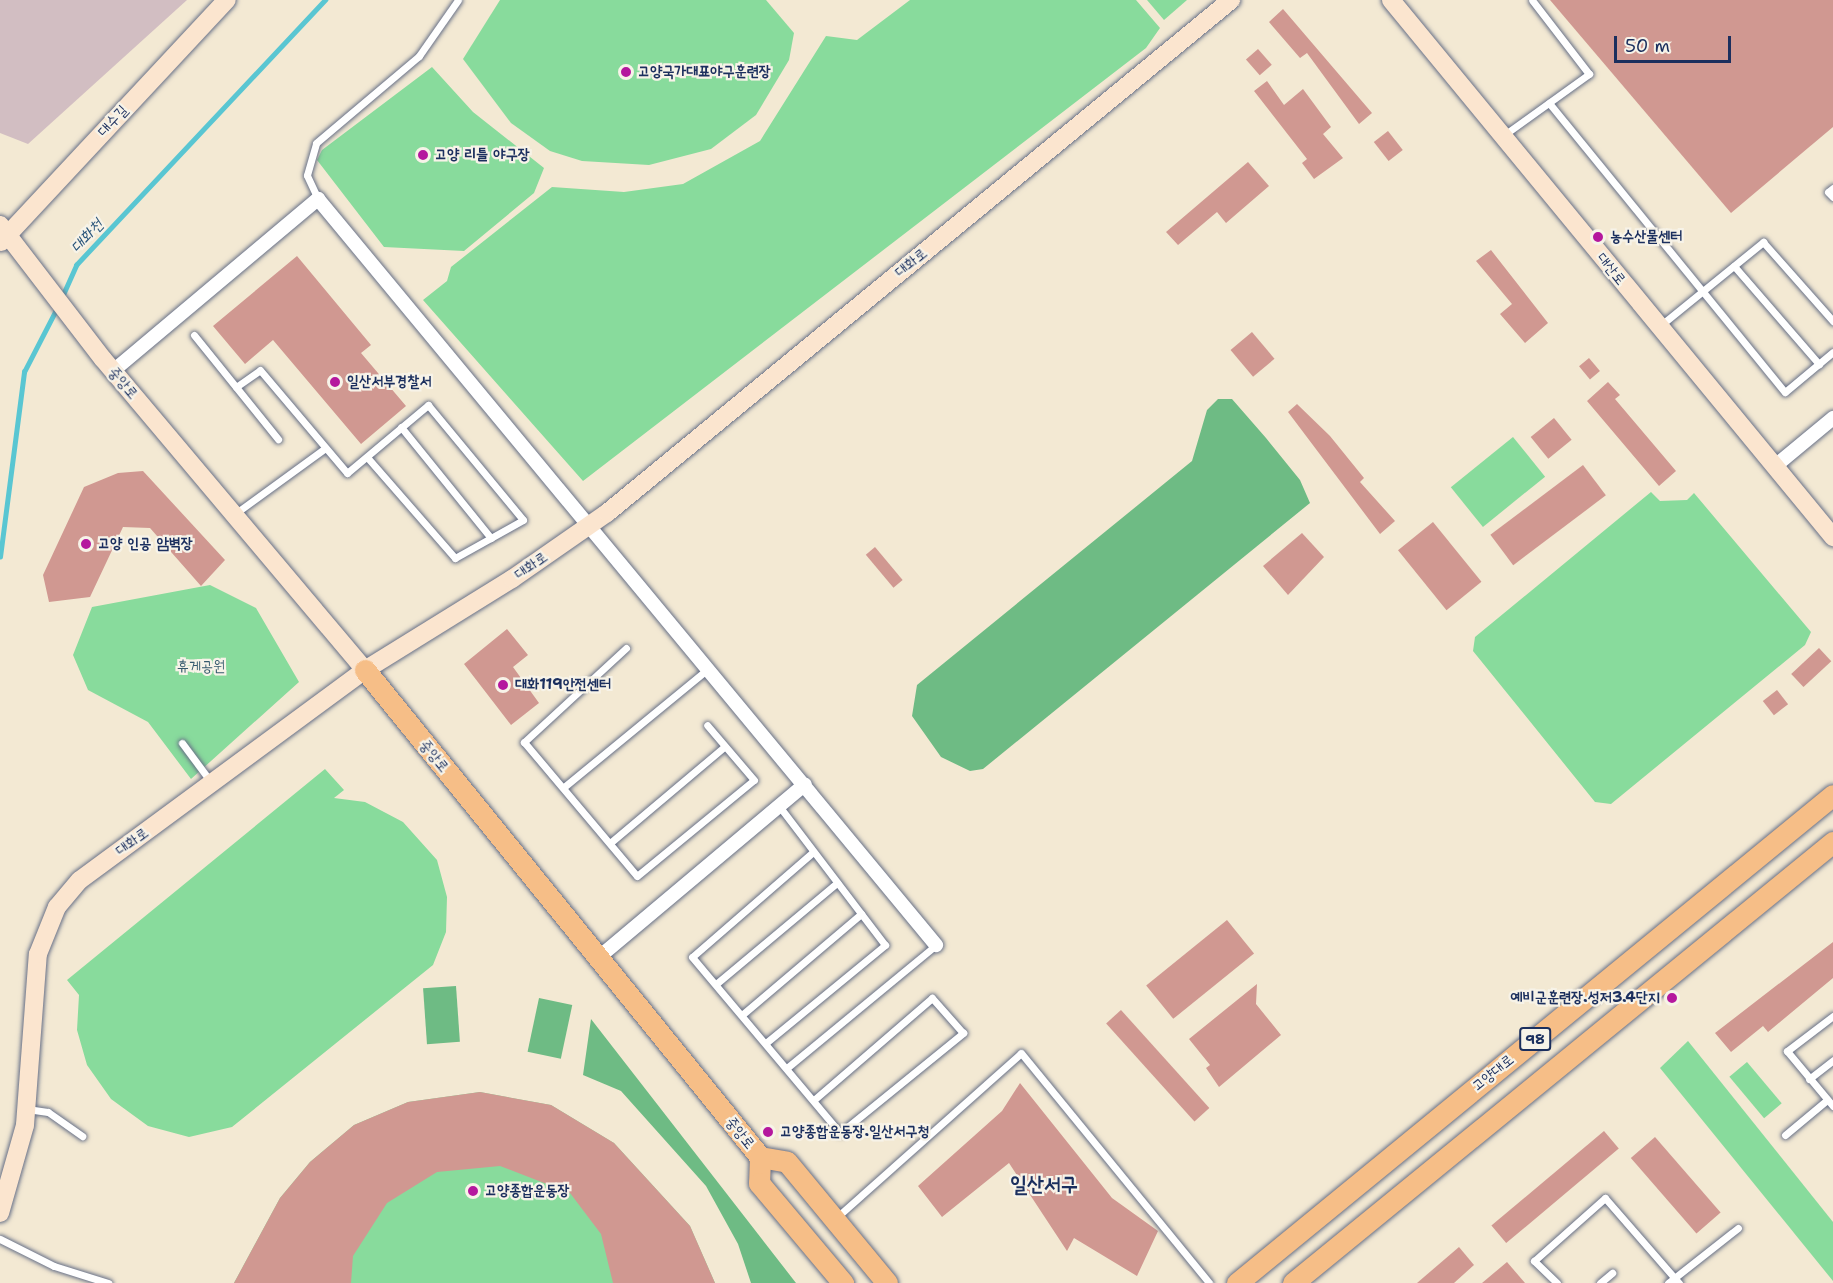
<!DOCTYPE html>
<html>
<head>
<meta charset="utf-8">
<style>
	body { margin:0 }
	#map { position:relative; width:1833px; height:1283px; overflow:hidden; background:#f3e9d3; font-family:"Shantell Sans","Poor Story",sans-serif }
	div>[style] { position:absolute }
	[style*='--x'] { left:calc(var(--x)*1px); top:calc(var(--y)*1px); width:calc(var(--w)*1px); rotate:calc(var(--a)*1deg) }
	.industrial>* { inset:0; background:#d2bec2 }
	.green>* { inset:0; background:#88db9c; transform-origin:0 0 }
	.forest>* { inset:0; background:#6ebb84; transform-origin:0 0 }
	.stream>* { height:4.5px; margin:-2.25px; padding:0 2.25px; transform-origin:2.25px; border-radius:2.25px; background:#59c6d2 }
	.building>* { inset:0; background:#d09891; transform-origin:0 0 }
	.roads { filter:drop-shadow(0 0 2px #677087) drop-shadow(0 0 2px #677087) }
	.lane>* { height:7px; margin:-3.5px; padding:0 3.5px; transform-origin:3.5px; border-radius:3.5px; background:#fff }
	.street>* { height:14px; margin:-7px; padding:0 7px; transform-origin:7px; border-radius:7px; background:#fff }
	.secondary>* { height:18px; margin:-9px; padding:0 9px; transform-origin:9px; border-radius:9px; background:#fbe5cf }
	.primary>* { height:21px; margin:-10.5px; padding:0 10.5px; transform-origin:10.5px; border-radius:10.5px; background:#f6be87 }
	.dots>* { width:16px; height:16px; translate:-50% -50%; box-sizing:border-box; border:3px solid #f7f3e8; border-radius:50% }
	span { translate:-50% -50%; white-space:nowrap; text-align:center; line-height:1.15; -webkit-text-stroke:4.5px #f7f3e8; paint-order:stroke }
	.shield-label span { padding:2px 4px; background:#f7f3e8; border:2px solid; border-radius:4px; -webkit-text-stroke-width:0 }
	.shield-label { font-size:14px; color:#1b2f5e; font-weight:700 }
	.poi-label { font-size:15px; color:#1b2f5e; font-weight:700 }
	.left { translate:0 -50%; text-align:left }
	.right { translate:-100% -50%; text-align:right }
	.street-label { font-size:15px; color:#1b2f5e }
	.park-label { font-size:15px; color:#365a6e }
	.water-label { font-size:16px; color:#2a557b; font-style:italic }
	.district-label { font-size:21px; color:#1b2f5e; font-weight:700 }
	.scale { position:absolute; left:1614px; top:36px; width:117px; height:27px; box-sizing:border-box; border:3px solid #1b2f5e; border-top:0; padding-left:8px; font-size:18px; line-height:21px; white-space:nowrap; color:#1b2f5e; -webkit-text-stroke:4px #f7f3e8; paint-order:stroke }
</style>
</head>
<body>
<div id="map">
	<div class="industrial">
		<div style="clip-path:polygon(0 0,187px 0,28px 144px,0 133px)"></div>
	</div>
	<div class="green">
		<div style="clip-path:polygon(500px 0,766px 0,794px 33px,789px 60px,756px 115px,711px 149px,649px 165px,582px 161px,550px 151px,511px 123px,463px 59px)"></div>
		<div style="clip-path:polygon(910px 0,1136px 0,1160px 28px,1146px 48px,583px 481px,423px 300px,447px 281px,451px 267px,552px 187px,624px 192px,683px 184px,760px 141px,826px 36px,857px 40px)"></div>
		<div style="clip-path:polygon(1147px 0,1187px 0,1164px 20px)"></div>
		<div style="clip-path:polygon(432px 67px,473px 112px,544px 168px,534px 193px,464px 251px,384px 247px,317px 160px,322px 150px)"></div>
		<div style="left:1513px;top:437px;width:51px;height:80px;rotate:51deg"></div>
		<div style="clip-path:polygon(1651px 492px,1660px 501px,1687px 500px,1694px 493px,1811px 632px,1805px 645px,1611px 804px,1595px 802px,1473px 651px,1475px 637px)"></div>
		<div style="clip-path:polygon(210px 585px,256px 608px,299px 682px,191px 779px,148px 722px,88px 690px,73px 655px,92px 607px)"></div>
		<div style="clip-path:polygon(325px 769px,344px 790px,334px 798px,365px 802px,403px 822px,437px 860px,447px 897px,446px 932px,433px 965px,232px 1127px,189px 1137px,148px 1126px,111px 1099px,87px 1065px,77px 1030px,79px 995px,67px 980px)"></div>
		<div style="clip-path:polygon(1688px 1041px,1833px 1222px,1833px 1281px,1660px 1068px)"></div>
		<div style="left:1747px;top:1062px;width:54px;height:23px;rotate:50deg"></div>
		<div style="clip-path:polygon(480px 1092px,551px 1105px,614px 1143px,690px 1226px,715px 1283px,234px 1283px,280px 1198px,310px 1162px,354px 1125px,408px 1102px)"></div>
	</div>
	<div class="forest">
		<div style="clip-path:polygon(1218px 399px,1232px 399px,1266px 438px,1300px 480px,1310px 503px,983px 769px,970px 771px,941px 757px,912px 716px,917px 685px,1192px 461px,1207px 410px)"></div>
		<div style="left:456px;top:986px;width:56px;height:33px;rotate:86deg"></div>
		<div style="left:539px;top:998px;width:34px;height:55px;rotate:12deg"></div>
		<div style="clip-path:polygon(591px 1019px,796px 1283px,751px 1283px,738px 1244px,706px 1186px,621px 1091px,583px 1075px)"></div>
	</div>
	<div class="stream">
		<div style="--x:62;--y:297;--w:35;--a:-66"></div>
		<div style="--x:76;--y:265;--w:364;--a:-46.8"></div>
		<div style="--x:0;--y:557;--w:187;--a:-82.6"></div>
		<div style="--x:24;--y:372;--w:72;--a:-62.7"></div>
	</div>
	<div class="building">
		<div style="clip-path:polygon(1550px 0,1833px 0,1833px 127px,1731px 213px)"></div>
		<div style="clip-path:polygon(1283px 9px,1372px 113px,1359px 124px,1307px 53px,1300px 58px,1269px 22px)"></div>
		<div style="left:1258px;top:49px;width:21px;height:16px;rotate:49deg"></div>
		<div style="clip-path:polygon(1267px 81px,1284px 105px,1303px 89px,1331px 127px,1323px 134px,1343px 158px,1314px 179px,1302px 163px,1307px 159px,1254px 91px)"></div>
		<div style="left:1388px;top:131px;width:24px;height:18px;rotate:52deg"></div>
		<div style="clip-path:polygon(1248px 162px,1269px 186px,1226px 223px,1217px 212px,1178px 245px,1166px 232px)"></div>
		<div style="clip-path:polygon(1491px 250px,1548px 323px,1525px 343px,1500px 314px,1512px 304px,1476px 261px)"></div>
		<div style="clip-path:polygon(297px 256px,371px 345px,361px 353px,406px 406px,361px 444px,273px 340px,245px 364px,213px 326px)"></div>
		<div style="left:1252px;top:332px;width:35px;height:28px;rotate:50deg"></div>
		<div style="left:1589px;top:358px;width:17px;height:13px;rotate:50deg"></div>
		<div style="clip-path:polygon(1608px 382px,1620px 395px,1615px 399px,1676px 471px,1659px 486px,1587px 401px)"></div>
		<div style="clip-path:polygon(1297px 404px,1330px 436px,1364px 478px,1360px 482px,1395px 521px,1380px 534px,1288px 412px)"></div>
		<div style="left:1554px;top:418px;width:28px;height:30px;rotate:51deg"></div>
		<div style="left:1583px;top:465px;width:38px;height:116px;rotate:53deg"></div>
		<div style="clip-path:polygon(143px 471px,225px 560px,201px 586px,150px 528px,123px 527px,90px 597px,49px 602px,43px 575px,84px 487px,118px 473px)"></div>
		<div style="left:1433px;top:522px;width:77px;height:45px;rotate:51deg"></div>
		<div style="clip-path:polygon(1302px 533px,1324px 557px,1288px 595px,1263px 566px)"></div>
		<div style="left:875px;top:547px;width:43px;height:12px;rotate:50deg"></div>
		<div style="clip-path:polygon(507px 629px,528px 655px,513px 667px,539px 703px,511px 725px,464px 664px)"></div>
		<div style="left:1819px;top:648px;width:18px;height:38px;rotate:47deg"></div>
		<div style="left:1777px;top:690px;width:18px;height:18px;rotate:52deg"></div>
		<div style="left:1227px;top:920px;width:43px;height:104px;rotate:51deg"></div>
		<div style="clip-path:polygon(1833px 942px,1833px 978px,1768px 1032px,1763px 1026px,1731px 1052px,1715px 1033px)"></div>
		<div style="clip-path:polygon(1257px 984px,1256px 1004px,1281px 1035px,1219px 1087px,1206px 1068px,1210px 1065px,1189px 1039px)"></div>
		<div style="left:1121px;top:1010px;width:132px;height:20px;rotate:48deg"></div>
		<div style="clip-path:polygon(1020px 1083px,1112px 1198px,1158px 1231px,1137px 1276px,1074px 1238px,1067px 1251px,1009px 1163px,942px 1217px,918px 1186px,1002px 1111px)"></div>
		<div style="clip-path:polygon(480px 1092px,551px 1105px,614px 1143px,690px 1226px,715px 1283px,613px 1283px,601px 1234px,570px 1193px,500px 1166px,437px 1172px,387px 1203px,353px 1256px,351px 1283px,234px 1283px,280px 1198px,310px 1162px,354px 1125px,408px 1102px)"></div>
		<div style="left:1604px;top:1131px;width:23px;height:147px;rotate:50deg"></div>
		<div style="left:1655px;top:1137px;width:100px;height:32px;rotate:49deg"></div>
		<div style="clip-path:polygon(1459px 1247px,1474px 1265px,1454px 1283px,1417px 1283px)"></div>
		<div style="clip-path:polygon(1507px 1262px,1525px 1283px,1482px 1283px)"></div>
	</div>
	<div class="roads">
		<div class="lane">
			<div style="--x:1549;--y:103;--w:373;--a:50.8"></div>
			<div style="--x:1785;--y:392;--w:62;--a:-39.8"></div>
			<div style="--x:1504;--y:135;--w:105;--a:-35.7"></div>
			<div style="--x:1589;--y:74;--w:93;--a:-127.6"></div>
			<div style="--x:1833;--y:188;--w:6;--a:141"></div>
			<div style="--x:1828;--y:192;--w:7;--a:45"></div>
			<div style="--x:318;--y:199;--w:26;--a:-115"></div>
			<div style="--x:307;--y:175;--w:33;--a:-74"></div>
			<div style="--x:316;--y:143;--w:135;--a:-40.2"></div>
			<div style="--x:419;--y:56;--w:68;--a:-55.1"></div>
			<div style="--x:1734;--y:266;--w:130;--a:49.1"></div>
			<div style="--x:1661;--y:325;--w:132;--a:-39.1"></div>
			<div style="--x:1763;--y:242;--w:106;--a:48.5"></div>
			<div style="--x:194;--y:335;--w:134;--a:51.1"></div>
			<div style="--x:236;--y:387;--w:29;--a:-35"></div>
			<div style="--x:260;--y:370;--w:135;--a:49.8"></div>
			<div style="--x:347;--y:473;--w:106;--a:-40"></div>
			<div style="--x:428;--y:405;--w:149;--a:50.4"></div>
			<div style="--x:523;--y:520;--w:78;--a:150.8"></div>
			<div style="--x:455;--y:558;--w:134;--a:-131.1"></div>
			<div style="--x:401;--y:427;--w:143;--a:51"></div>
			<div style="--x:236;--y:513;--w:109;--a:-36"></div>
			<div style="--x:626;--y:648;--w:139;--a:137.3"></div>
			<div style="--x:524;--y:742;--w:175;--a:49.9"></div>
			<div style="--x:637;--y:876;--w:151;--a:-39.4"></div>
			<div style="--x:754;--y:780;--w:72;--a:-130.5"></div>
			<div style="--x:182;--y:743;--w:49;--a:53.4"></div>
			<div style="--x:564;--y:787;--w:188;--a:-39.4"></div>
			<div style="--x:610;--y:843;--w:150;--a:-40.1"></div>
			<div style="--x:813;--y:852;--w:160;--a:139"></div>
			<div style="--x:692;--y:957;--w:230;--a:49.9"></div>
			<div style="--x:840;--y:1133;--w:159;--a:-39.1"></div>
			<div style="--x:963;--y:1033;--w:47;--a:-131.5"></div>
			<div style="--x:932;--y:998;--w:156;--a:139.2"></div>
			<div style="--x:716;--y:984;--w:158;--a:-39.9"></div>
			<div style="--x:743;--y:1014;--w:155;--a:-40.3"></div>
			<div style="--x:1833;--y:1016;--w:58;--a:142.7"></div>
			<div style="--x:1787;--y:1051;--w:72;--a:50.1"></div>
			<div style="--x:767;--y:1042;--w:153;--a:-39.4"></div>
			<div style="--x:885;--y:945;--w:175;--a:-127.3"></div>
			<div style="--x:788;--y:1067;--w:192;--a:-39.5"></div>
			<div style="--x:1809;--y:1079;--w:31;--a:-38"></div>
			<div style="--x:27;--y:1109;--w:21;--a:8"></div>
			<div style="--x:48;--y:1112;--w:42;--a:35.2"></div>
			<div style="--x:1785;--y:1135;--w:55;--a:-39.8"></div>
			<div style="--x:837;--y:1217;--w:246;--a:-41.7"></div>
			<div style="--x:1021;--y:1053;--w:297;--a:50.7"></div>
			<div style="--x:0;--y:1239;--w:60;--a:26.6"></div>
			<div style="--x:54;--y:1266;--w:57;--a:17.5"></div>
			<div style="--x:1557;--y:1283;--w:32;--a:-136"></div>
			<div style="--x:1534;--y:1261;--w:95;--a:-41.6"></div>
			<div style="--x:1605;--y:1198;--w:113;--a:49"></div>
			<div style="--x:1600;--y:1283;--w:16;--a:-40"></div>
			<div style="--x:1668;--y:1283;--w:89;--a:-38.2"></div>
		</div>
		<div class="street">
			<div style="--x:113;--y:371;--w:268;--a:-40"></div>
			<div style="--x:318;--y:199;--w:969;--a:50.36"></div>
			<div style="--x:1774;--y:467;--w:77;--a:-39.7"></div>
			<div style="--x:598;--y:958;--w:270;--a:-40"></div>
		</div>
		<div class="secondary">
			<div style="--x:1391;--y:0;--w:696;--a:50.54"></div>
			<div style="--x:0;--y:225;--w:169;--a:52.5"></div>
			<div style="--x:103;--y:359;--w:407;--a:49.9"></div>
			<div style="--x:1;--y:242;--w:331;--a:-47"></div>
			<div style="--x:0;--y:1213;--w:91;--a:-74.1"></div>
			<div style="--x:25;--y:1125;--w:171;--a:-85.7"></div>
			<div style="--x:38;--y:954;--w:51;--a:-68"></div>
			<div style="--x:57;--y:907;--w:35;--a:-50"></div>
			<div style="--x:80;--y:880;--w:354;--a:-36.4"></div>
			<div style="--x:365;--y:670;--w:173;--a:-31.8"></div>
			<div style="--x:512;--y:579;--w:116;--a:-34.8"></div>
			<div style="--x:607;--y:513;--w:808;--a:-39.42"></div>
		</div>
		<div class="primary">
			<div style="--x:365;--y:670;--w:627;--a:50.95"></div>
			<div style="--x:760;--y:1157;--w:27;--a:10"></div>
			<div style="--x:787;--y:1162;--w:157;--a:50.4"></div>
			<div style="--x:760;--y:1157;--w:26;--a:92"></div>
			<div style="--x:759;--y:1183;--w:131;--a:50"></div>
			<div style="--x:1237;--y:1283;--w:770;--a:-39.31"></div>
			<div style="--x:1293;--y:1283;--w:697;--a:-39.24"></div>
		</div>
	</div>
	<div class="dots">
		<div style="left:626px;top:72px;background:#b5179e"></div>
		<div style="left:423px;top:155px;background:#b5179e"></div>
		<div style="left:1598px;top:237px;background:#b5179e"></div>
		<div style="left:335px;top:382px;background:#b5179e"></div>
		<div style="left:86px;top:544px;background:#b5179e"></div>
		<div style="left:503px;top:685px;background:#b5179e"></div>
		<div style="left:1672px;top:998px;background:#b5179e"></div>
		<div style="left:768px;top:1132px;background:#b5179e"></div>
		<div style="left:473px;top:1191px;background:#b5179e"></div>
	</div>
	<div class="shield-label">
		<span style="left:1535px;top:1039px">98</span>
	</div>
	<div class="poi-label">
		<span class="left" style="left:638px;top:72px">고양국가대표야구훈련장</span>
		<span class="left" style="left:435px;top:155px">고양 리틀 야구장</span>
		<span class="left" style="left:1610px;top:237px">농수산물센터</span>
		<span class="left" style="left:347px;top:382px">일산서부경찰서</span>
		<span class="left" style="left:98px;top:544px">고양 인공 암벽장</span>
		<span class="left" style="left:515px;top:685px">대화119안전센터</span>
		<span class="right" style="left:1660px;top:998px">예비군훈련장.성저3.4단지</span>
		<span class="left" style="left:780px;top:1132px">고양종합운동장.일산서구청</span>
		<span class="left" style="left:485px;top:1191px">고양종합운동장</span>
	</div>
	<div class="street-label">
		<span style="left:113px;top:121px;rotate:-47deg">대수길</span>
		<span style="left:911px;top:263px;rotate:-39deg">대화로</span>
		<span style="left:1611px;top:269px;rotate:51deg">대산로</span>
		<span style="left:123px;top:383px;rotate:50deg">중앙로</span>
		<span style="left:531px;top:566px;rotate:-35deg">대화로</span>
		<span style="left:434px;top:756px;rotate:51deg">중앙로</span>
		<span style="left:132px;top:842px;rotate:-36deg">대화로</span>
		<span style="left:1493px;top:1073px;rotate:-39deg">고양대로</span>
		<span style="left:740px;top:1133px;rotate:51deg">중앙로</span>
	</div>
	<div class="park-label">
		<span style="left:201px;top:667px">휴게공원</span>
	</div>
	<div class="water-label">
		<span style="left:87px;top:236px;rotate:-47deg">대화천</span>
	</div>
	<div class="district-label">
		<span style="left:1044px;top:1184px">일산서구</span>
	</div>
	<div class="scale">50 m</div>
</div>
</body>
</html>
